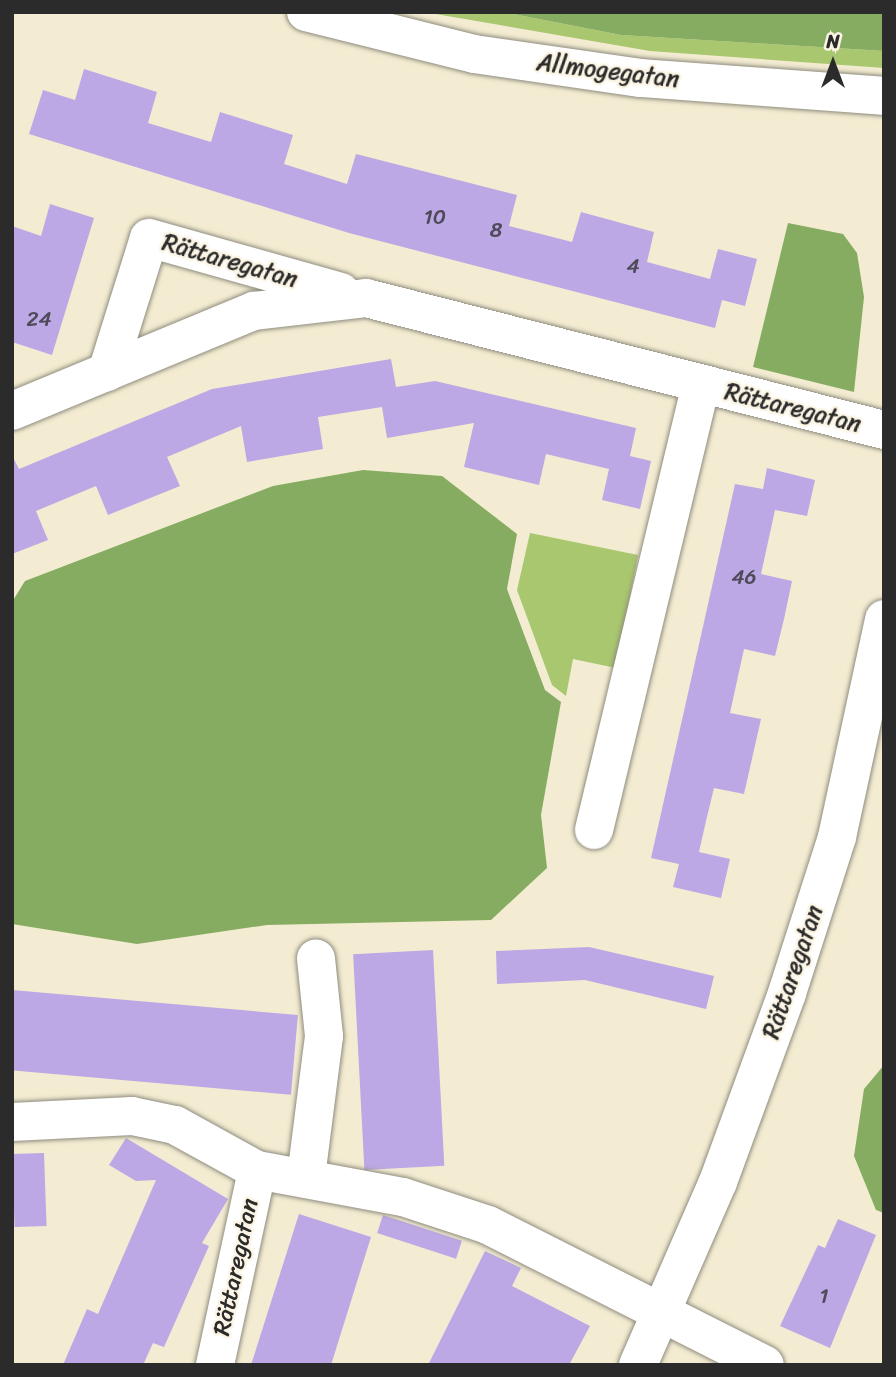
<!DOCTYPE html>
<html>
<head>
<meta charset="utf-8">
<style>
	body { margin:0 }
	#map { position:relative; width:896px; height:1377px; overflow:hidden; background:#f3ecd2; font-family:Sriracha,sans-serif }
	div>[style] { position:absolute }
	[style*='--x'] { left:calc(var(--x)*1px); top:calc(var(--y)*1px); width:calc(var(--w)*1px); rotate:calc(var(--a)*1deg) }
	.green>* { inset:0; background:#a9c76f }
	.forest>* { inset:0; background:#86ac62 }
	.building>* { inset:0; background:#bca8e4; transform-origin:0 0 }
	.roads { filter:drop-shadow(0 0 2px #8f8c7e) drop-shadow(0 0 2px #8f8c7e) }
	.minor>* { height:38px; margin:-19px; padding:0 19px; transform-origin:19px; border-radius:19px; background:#fff }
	span { translate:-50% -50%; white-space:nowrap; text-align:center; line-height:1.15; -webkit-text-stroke:5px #fcf5e5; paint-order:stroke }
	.number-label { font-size:21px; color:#4f4a59 }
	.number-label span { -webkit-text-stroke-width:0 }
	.street-label { font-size:24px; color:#2b2b2b }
	.frame { position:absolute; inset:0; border:14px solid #2b2b2b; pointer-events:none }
	.north { position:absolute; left:798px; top:28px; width:70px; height:70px; -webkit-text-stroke:5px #fcf5e5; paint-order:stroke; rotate:0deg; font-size:19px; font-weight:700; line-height:28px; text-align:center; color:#2b2b2b }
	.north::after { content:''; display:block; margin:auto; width:24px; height:32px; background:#2b2b2b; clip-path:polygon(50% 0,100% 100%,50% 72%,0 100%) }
</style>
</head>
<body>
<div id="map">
	<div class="green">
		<div style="clip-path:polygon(424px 12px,503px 12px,621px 35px,884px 51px,884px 68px,650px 51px)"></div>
		<div style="clip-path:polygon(530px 533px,638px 555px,616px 668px,573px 659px,566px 696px,552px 685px,517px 590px)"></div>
	</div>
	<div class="forest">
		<div style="clip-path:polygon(503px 12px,884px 12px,884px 51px,621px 35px)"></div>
		<div style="clip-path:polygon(788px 223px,843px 234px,857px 253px,864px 297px,854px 392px,753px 367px)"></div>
		<div style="clip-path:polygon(363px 470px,442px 476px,517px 534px,507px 589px,545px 690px,561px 702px,541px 815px,547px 868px,491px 920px,267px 925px,137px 944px,12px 924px,12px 602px,25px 581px,273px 486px)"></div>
		<div style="clip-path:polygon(884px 1065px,884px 1213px,876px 1210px,854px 1156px,864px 1089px)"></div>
	</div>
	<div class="building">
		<div style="clip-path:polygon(84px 69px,157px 92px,148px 123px,211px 142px,220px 112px,293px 135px,284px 164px,347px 184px,356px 154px,517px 195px,509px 226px,541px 234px,572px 242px,581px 212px,654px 232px,647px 262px,710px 279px,718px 249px,757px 259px,745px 306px,722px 300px,715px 328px,349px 233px,29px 134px,43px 90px,75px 100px)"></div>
		<div style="clip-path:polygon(50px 204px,94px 218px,52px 355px,12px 342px,12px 226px,41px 236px)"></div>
		<div style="clip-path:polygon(391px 359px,396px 387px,435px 381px,636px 428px,630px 456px,651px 461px,640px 509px,602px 500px,609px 469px,546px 454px,539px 485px,464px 467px,474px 423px,387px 438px,382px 407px,318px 417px,323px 449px,247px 462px,241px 426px,167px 457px,180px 486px,108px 515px,96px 486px,36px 511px,48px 540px,12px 554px,12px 455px,19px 469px,212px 389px)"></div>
		<div style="clip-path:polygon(767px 468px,815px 480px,807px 516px,775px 510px,761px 574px,792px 581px,784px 619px,775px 656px,744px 649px,730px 713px,761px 719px,744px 794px,714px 788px,706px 821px,699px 852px,730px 859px,721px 898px,673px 887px,679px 864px,651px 858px,735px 484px,763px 489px)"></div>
		<div style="clip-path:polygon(589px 947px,714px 976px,706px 1009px,585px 980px,497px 984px,496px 951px)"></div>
		<div style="left:433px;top:950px;width:216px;height:80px;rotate:87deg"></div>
		<div style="left:12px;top:990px;width:287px;height:80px;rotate:5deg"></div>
		<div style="clip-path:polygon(126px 1138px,228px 1199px,202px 1243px,209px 1246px,164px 1347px,153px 1343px,143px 1365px,63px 1365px,87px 1309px,98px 1314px,156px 1180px,136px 1181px,109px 1165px)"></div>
		<div style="left:44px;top:1153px;width:73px;height:32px;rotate:88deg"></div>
		<div style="clip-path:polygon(299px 1214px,371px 1237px,331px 1365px,251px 1365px)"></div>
		<div style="left:383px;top:1215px;width:83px;height:19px;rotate:18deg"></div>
		<div style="clip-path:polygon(838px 1219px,876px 1235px,830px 1348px,780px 1326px,818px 1245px,825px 1248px)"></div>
		<div style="clip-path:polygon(485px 1251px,521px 1268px,512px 1286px,590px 1326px,569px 1365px,428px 1365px)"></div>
	</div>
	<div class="roads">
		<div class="minor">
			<div style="--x:306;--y:12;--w:173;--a:14"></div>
			<div style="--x:474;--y:54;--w:169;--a:8.2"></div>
			<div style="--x:641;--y:78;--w:244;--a:4.2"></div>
			<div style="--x:107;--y:372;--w:140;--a:-72.6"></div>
			<div style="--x:149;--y:238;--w:199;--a:15.7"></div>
			<div style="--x:12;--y:411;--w:262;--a:-22.5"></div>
			<div style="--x:254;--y:311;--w:113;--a:-6.6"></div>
			<div style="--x:366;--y:298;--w:535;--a:14.3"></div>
			<div style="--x:594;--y:830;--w:458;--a:-76.5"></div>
			<div style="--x:12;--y:1122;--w:120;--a:-2.9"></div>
			<div style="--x:132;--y:1116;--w:44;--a:11.8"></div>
			<div style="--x:175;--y:1125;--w:94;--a:28.8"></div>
			<div style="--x:257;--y:1170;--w:148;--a:10.5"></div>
			<div style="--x:403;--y:1197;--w:89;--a:18.2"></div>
			<div style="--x:488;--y:1225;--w:310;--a:26.8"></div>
			<div style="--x:306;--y:1177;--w:142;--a:-82.7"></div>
			<div style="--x:324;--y:1036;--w:78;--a:-95.9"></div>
			<div style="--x:215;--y:1365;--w:199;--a:-77.8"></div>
			<div style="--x:638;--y:1365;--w:200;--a:-66.4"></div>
			<div style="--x:718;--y:1182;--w:201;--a:-69.9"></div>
			<div style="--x:787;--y:993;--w:164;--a:-72.2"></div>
			<div style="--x:837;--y:837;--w:223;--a:-77.8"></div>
		</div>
	</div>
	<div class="number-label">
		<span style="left:435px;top:217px">10</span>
		<span style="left:496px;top:230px">8</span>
		<span style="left:633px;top:266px">4</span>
		<span style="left:39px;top:319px">24</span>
		<span style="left:744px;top:577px">46</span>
		<span style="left:824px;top:1296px">1</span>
	</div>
	<div class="street-label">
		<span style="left:608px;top:71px;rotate:7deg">Allmogegatan</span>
		<span style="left:230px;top:261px;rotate:16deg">Rättaregatan</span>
		<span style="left:793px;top:408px;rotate:14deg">Rättaregatan</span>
		<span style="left:793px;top:972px;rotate:-71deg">Rättaregatan</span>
		<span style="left:236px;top:1267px;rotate:-78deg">Rättaregatan</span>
	</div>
	<div class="frame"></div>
	<div class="north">N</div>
</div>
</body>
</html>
